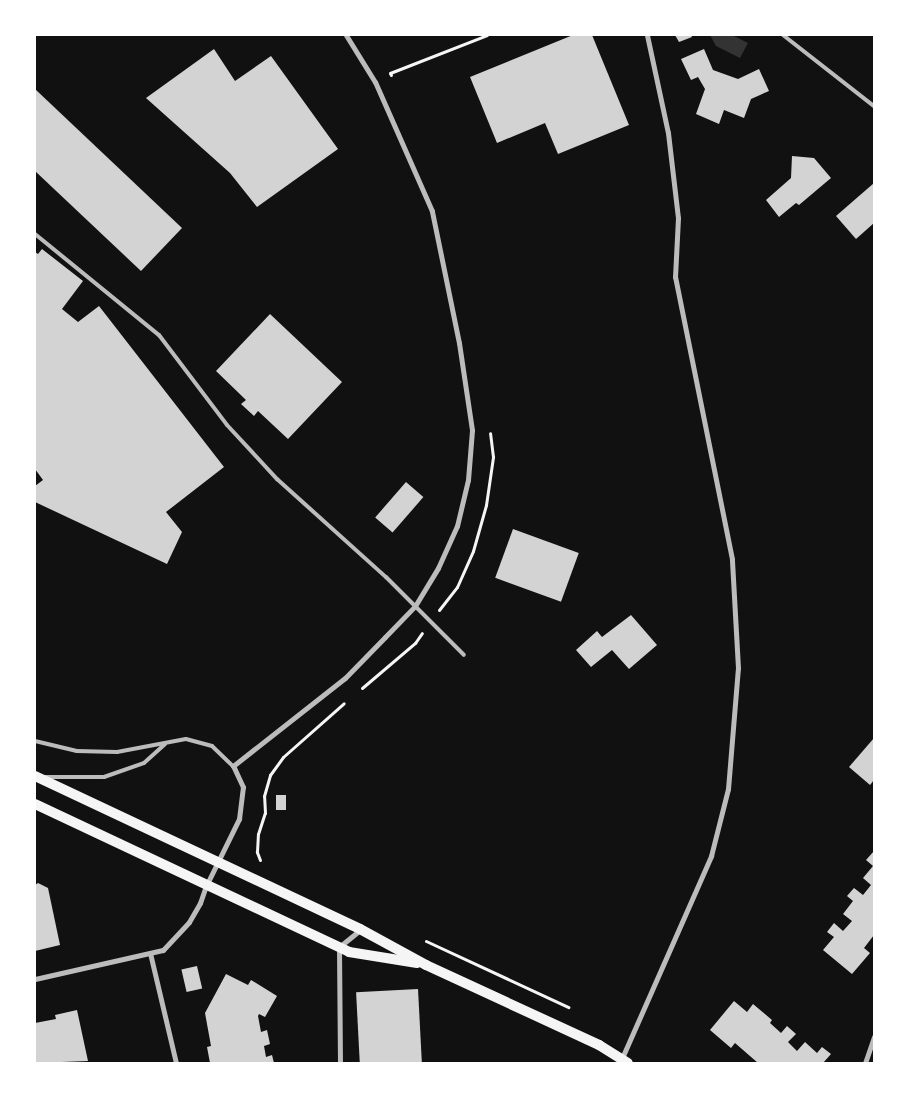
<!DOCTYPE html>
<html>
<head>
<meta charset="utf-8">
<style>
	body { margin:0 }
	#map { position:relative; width:909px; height:1098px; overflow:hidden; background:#111; font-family:Mulish,sans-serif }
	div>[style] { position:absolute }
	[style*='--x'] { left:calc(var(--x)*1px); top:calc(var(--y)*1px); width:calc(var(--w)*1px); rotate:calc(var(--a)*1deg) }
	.water>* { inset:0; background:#333 }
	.building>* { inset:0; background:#d3d3d3; transform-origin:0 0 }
	.path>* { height:3px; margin:-1.5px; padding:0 1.5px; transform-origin:1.5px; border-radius:1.5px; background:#f5f5f5 }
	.service>* { height:4px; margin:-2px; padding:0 2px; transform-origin:2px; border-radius:2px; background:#bcbcbc }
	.minor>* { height:5px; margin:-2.5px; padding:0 2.5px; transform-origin:2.5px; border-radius:2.5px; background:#bcbcbc }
	.secondary>* { height:10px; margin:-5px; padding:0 5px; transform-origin:5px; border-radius:5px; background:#f5f5f5 }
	span { translate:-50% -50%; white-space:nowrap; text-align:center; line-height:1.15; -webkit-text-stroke:4px #fff; paint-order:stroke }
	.frame { position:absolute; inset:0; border:36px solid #fff; pointer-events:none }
</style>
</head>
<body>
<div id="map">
	<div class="water">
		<div style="clip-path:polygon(710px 35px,732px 35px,748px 43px,740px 58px,716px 46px)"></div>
	</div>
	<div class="building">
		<div style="clip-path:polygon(573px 35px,592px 35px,629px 125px,558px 154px,545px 123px,497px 143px,470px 77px)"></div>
		<div style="clip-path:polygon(675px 35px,691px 35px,692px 37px,679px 42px)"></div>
		<div style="clip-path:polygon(214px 49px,235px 81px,271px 56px,338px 149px,257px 207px,230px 173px,146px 98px)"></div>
		<div style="clip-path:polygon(704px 49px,713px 70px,738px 79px,759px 69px,769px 91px,751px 99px,744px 118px,724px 110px,719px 124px,696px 114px,705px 89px,698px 77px,691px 80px,681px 59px)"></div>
		<div style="clip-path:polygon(35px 89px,182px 228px,141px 271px,35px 171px)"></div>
		<div style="clip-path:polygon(792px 156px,814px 158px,831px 178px,799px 205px,796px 203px,779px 217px,766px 200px,791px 178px)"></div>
		<div style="clip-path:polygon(874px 183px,874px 223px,856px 239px,836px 216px)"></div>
		<div style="clip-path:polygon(42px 249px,83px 281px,62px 309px,78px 322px,99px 306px,224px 467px,166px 512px,182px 532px,167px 564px,35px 502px,35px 486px,43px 480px,35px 469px,35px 252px,38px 254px)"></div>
		<div style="clip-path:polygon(270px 314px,342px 382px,288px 439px,258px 411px,254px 416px,241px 404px,246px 400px,216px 371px)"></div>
		<div style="left:406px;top:482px;width:23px;height:47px;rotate:41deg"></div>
		<div style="left:513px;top:529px;width:70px;height:52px;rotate:20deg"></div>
		<div style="clip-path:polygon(631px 615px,657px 645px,629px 669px,612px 650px,591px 667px,576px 650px,597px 631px,602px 637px)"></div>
		<div style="clip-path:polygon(874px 738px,874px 780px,870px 785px,849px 767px)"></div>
		<div style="left:276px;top:795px;width:10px;height:15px"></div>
		<div style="clip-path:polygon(874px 851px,874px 935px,864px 948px,870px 953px,852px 974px,823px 950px,834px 937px,827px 932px,834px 923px,843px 931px,852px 921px,843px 914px,853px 901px,847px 896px,854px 888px,863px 895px,871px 885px,863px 878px,873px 866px,866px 860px)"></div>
		<div style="clip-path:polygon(38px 883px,48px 888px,60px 945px,35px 951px,35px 885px)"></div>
		<div style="left:197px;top:966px;width:23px;height:16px;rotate:77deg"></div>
		<div style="clip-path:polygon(226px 974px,248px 985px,251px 980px,277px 996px,265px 1017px,259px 1014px,258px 1016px,261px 1032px,267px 1030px,270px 1044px,264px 1046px,266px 1057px,272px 1055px,274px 1063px,210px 1063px,207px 1047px,211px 1046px,205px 1013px)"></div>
		<div style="left:418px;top:989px;width:74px;height:62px;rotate:87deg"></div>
		<div style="clip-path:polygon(734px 1001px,747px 1012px,753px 1004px,772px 1020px,770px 1023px,781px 1033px,787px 1026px,796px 1034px,788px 1042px,797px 1051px,805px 1042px,817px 1053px,822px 1047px,831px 1054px,823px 1063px,758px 1063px,735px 1043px,731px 1048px,710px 1030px)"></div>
		<div style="clip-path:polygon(77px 1010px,88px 1061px,35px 1063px,35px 1023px,56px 1019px,55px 1015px)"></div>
	</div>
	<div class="path">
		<div style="--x:391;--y:75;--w:2;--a:-117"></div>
		<div style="--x:390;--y:73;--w:104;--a:-21.4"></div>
		<div style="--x:439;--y:610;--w:29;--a:-52"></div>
		<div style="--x:457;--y:587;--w:39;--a:-66"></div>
		<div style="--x:473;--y:551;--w:48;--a:-74.2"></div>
		<div style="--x:486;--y:505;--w:49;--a:-81.7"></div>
		<div style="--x:493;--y:457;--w:24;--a:-97"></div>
		<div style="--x:362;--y:688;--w:70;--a:-40.3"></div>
		<div style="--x:415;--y:643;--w:12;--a:-55"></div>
		<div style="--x:260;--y:860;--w:9;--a:-111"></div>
		<div style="--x:257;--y:852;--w:18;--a:-87"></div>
		<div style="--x:258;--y:834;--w:22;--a:-72"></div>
		<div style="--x:265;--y:813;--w:17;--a:-93"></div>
		<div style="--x:264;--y:796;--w:22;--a:-74"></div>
		<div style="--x:270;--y:775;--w:22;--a:-54"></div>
		<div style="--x:283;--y:757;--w:81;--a:-41.5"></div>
		<div style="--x:426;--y:941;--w:157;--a:24.9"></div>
	</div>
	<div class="service">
		<div style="--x:783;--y:35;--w:115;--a:38"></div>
		<div style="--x:35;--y:234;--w:160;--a:39.2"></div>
		<div style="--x:159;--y:335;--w:113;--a:52.9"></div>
		<div style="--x:227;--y:425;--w:74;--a:47.2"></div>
		<div style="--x:277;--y:479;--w:147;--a:42"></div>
		<div style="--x:386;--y:577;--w:110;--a:45"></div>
		<div style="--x:35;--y:741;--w:43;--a:13.4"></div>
		<div style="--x:77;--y:751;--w:40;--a:1.4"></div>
		<div style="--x:117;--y:752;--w:70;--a:-10.7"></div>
		<div style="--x:186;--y:739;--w:27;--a:15"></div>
		<div style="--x:212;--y:746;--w:29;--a:44"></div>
		<div style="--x:45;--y:777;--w:59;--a:0"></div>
		<div style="--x:104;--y:777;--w:42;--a:-19.3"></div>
		<div style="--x:144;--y:763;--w:28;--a:-42"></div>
	</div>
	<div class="minor">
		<div style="--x:150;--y:953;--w:113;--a:76.7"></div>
		<div style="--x:35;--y:979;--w:131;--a:-12.8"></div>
		<div style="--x:163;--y:950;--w:38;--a:-47"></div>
		<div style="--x:189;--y:922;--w:22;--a:-60"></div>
		<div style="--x:200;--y:903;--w:18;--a:-71"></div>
		<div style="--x:206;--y:886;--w:75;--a:-63.8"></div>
		<div style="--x:239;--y:819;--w:32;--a:-83"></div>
		<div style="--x:243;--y:787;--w:23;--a:-115"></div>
		<div style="--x:233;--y:766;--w:142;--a:-38.2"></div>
		<div style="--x:345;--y:678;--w:57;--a:-45.7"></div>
		<div style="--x:385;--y:637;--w:43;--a:-45.9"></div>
		<div style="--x:415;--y:606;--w:44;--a:-58.8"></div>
		<div style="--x:438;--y:568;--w:46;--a:-65.7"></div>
		<div style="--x:457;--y:526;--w:47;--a:-76.6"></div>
		<div style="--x:468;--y:480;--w:50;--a:-85.4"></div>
		<div style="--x:472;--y:430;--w:88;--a:-98.5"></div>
		<div style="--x:459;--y:343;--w:135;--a:-101.6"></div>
		<div style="--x:432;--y:211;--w:141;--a:-113.8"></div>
		<div style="--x:375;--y:82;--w:55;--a:-121.7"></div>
		<div style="--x:622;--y:1058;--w:221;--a:-66.2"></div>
		<div style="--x:711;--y:856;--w:69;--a:-75.8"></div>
		<div style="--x:728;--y:789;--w:121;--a:-85.3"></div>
		<div style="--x:738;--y:668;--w:109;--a:-93.2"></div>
		<div style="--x:732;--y:559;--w:288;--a:-101.4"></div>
		<div style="--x:675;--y:277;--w:59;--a:-87.1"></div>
		<div style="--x:678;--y:218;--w:86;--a:-96.7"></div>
		<div style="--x:668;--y:133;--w:100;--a:-102.1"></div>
		<div style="--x:340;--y:1063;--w:116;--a:-90.5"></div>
		<div style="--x:339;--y:947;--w:27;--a:-39"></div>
		<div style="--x:865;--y:1063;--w:28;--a:-71"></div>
	</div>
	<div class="secondary">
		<div style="--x:35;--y:776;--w:359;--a:25.2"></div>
		<div style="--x:360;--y:929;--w:75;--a:28.6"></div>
		<div style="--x:426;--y:965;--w:191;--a:24.8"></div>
		<div style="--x:599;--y:1045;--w:34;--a:32"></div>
		<div style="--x:35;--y:804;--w:347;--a:25.2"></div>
		<div style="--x:349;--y:952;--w:69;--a:9.2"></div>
	</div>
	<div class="frame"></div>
</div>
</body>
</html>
